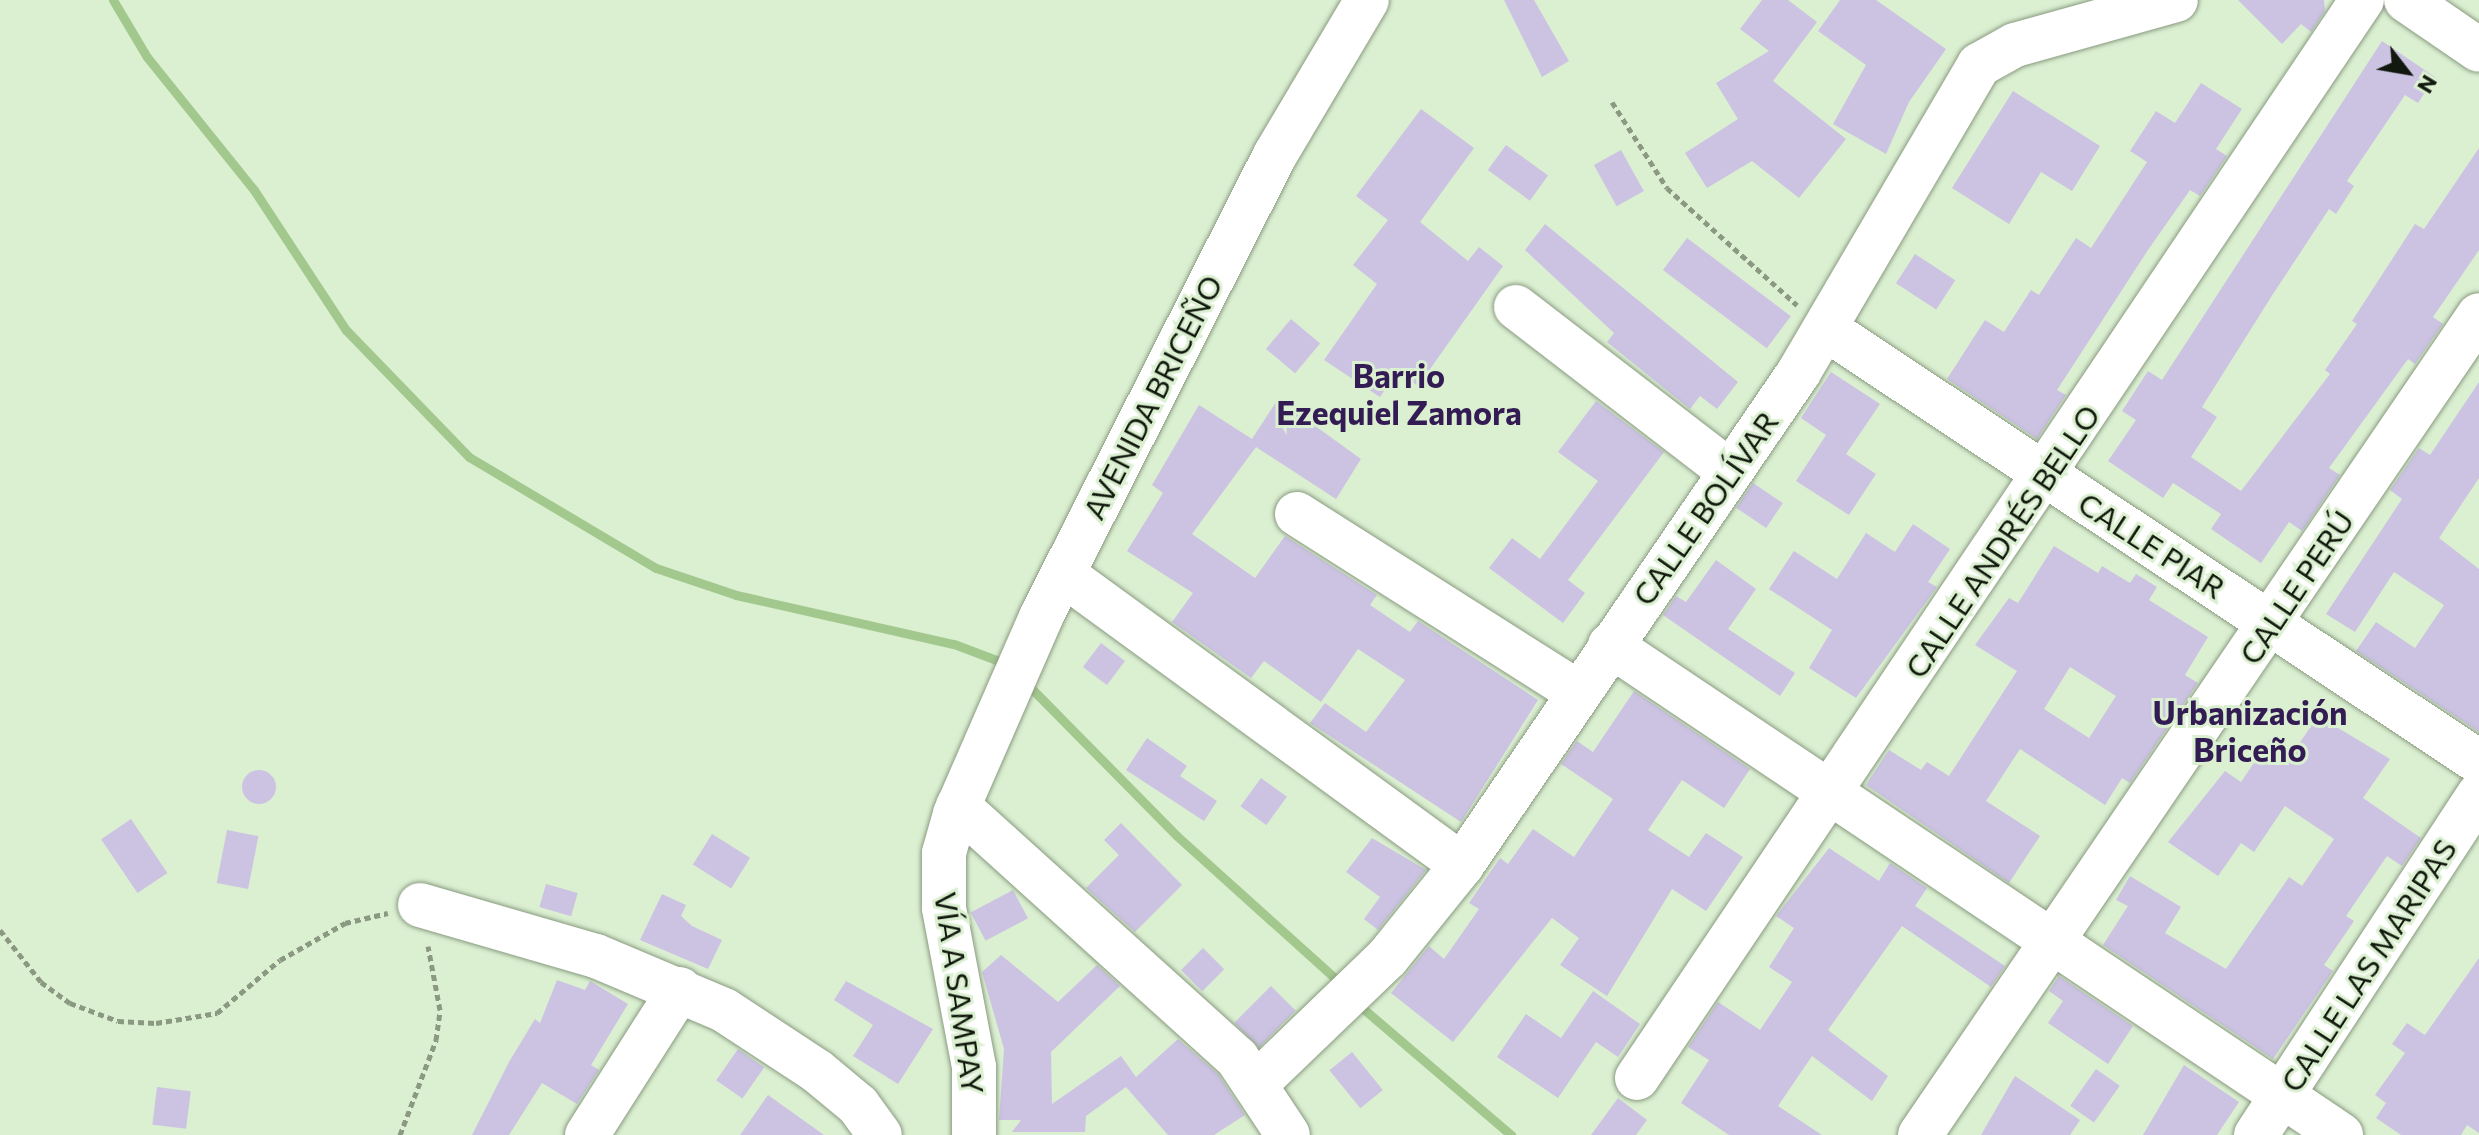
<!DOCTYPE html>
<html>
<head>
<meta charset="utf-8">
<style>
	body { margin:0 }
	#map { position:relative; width:2479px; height:1135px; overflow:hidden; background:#dbefd1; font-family:Commissioner,sans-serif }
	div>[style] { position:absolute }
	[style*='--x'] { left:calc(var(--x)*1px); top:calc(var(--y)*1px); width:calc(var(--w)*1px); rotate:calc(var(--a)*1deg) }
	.stream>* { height:9px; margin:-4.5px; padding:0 4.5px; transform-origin:4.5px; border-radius:4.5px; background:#a2c88e }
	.building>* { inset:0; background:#ccc3e3; transform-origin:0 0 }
	.round { border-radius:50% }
	.path>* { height:5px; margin-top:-2.5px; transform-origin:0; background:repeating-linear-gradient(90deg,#8b9983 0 6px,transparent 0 10px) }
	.roads { filter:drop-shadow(0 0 2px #899b80) drop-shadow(0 0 2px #899b80) }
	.minor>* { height:44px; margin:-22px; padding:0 22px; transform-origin:22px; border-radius:22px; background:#fff }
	span { translate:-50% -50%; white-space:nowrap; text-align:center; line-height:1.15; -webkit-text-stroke:6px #dbefd1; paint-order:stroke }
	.street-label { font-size:30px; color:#11180d }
	.neighbourhood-label { font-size:32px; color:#331b54; font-weight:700 }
	.north { position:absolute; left:2367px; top:32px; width:80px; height:80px; -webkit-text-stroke:6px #dbefd1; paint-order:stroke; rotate:121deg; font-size:22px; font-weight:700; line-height:32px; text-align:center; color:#11180d }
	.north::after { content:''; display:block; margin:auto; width:28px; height:36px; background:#11180d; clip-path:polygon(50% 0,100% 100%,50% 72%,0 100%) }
</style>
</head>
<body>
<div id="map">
	<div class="stream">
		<div style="--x:113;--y:0;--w:66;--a:59.2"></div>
		<div style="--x:147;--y:57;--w:171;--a:51.2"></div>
		<div style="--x:254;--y:190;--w:168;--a:56.7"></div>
		<div style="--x:346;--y:330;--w:177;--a:45.9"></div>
		<div style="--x:469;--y:457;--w:217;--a:30.7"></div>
		<div style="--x:656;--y:568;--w:84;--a:18.6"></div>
		<div style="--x:736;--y:595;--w:223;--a:12.7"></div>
		<div style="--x:954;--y:644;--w:48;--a:20.7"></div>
		<div style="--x:1032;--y:689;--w:206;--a:45.4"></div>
		<div style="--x:1177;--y:836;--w:217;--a:42"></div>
		<div style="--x:1360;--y:1006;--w:199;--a:40.5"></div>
	</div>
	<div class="building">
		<div style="clip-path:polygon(1504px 0,1534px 0,1569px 61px,1542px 77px)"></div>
		<div style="clip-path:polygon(1762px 0,1788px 0,1817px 22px,1773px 81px,1846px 139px,1799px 198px,1752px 161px,1707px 188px,1685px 153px,1738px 119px,1716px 83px,1769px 51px,1740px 29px)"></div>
		<div style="clip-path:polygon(1840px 0,1876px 0,1946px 49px,1909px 102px,1886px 154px,1833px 124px,1866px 65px,1818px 31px)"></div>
		<div style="clip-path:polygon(2238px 0,2324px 0,2325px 11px,2311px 32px,2301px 24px,2282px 44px)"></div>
		<div style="clip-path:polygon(2382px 41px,2435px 77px,2418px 103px,2405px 95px,2347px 181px,2354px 186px,2336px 214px,2329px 209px,2273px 294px,2202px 407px,2217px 417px,2191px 457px,2241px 491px,2330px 374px,2325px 370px,2357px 324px,2352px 321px,2415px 224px,2424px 229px,2479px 148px,2479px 250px,2433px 317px,2443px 324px,2415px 364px,2408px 359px,2329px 468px,2340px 475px,2302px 531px,2289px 522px,2261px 563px,2211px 529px,2221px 514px,2173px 483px,2163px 498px,2108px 461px,2136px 420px,2122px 411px,2148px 371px,2162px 380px)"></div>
		<div style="clip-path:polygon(2201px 83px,2242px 109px,2216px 149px,2227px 156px,2200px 196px,2190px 190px,2148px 250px,2057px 390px,2066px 395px,2037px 439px,1947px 379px,1985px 320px,2004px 332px,2031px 290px,2039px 295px,2076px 238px,2091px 248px,2147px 162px,2130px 151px,2156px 111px,2175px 123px)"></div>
		<div style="clip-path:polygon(2013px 91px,2100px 146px,2072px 191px,2041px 172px,2009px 224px,1952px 188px)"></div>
		<div style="clip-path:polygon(1421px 109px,1474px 148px,1420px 222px,1468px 261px,1479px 247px,1503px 266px,1418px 386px,1397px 372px,1380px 397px,1324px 360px,1377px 284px,1353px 265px,1388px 220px,1356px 196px)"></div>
		<div style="left:1506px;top:145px;width:52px;height:31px;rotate:36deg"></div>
		<div style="left:1621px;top:150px;width:47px;height:31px;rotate:61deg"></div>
		<div style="clip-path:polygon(1545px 224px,1738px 382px,1717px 409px,1700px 396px,1690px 409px,1607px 342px,1614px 333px,1525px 250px)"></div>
		<div style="left:1687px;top:238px;width:130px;height:40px;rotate:37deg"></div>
		<div style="left:1915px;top:254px;width:48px;height:35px;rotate:33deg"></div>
		<div style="left:1291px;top:319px;width:38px;height:39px;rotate:40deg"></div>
		<div style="clip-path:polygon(1831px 372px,1880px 404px,1846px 454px,1876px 474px,1849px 515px,1796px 481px,1826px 435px,1801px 418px)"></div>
		<div style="clip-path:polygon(2479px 382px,2479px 478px,2439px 538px,2479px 569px,2479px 732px,2356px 651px,2376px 622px,2415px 648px,2444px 605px,2394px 572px,2355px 632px,2326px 614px,2402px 499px,2390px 490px,2419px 448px,2430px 455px)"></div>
		<div style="clip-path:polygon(1278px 399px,1361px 459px,1336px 499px,1256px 447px,1192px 534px,1255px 578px,1285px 536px,1377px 595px,1370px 605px,1410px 632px,1418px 621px,1538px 700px,1461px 822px,1310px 723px,1325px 703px,1366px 732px,1405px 680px,1358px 649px,1321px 702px,1264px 661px,1251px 678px,1172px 622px,1193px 593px,1127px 551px,1163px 493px,1152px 485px,1199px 405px,1252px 439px)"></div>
		<div style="clip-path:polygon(1596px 401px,1664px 452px,1568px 580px,1585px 593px,1563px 623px,1489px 568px,1512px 538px,1540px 559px,1598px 481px,1558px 452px)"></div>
		<div style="left:1753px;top:483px;width:36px;height:30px;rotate:34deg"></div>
		<div style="clip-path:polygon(1913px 524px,1950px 549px,1928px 582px,1937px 587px,1856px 698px,1809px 668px,1832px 630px,1769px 589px,1794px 551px,1837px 579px,1866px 533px,1895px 552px)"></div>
		<div style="clip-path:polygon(evenodd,2054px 546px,2098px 573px,2102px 566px,2130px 583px,2136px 574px,2157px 587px,2149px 600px,2208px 637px,2185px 675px,2198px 683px,2130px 783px,2122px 778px,2105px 805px,2020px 749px,1986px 801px,2040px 836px,2009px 883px,1866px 785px,1889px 750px,1921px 770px,1927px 762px,1949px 776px,2017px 671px,1975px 645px,2009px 598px,2018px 603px,2054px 546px,2070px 667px,2116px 696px,2089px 738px,2044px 709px,2070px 667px)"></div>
		<div style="clip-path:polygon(1716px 560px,1756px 589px,1728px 629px,1795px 673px,1780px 696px,1663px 615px,1676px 596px,1686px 602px)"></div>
		<div style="left:1101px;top:643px;width:30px;height:30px;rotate:37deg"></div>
		<div style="clip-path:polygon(1634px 691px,1750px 769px,1724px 808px,1682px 780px,1648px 830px,1689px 857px,1706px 833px,1743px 857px,1706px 911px,1672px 889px,1607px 996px,1560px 965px,1579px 938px,1552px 918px,1453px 1042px,1391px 993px,1429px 946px,1444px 959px,1479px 909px,1469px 903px,1500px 858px,1508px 864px,1533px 829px,1574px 857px,1613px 799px,1561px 764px,1577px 741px,1593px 752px)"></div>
		<div style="clip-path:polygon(2318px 716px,2390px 759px,2363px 798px,2421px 838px,2402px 866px,2387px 856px,2346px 916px,2354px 921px,2324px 965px,2333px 971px,2273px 1059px,2103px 945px,2128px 906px,2116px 900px,2130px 876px,2181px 907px,2165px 933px,2226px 969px,2289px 877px,2302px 886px,2334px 839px,2285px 806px,2254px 852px,2241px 843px,2218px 876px,2168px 842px,2225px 771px,2241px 782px,2272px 736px,2294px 751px)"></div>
		<div style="clip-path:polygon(1147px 738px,1187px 766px,1180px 776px,1217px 801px,1204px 821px,1126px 770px)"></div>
		<div class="round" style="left:242px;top:770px;width:34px;height:34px"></div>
		<div style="left:1261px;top:778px;width:32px;height:35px;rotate:36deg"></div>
		<div style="left:131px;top:819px;width:65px;height:36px;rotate:56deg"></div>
		<div style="clip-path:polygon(1121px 823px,1182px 885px,1135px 932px,1086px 888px,1119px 855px,1104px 840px)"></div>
		<div style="left:227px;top:830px;width:32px;height:54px;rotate:11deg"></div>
		<div style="left:712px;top:834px;width:45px;height:36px;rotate:32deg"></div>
		<div style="clip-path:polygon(1372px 838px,1426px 870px,1378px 930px,1364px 919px,1380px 897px,1346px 872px)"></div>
		<div style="clip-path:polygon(1829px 848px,1879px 881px,1890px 863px,1927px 888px,1915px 906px,2005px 966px,1991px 987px,1902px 926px,1828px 1030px,1888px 1076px,1872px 1101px,1812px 1056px,1778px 1106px,1822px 1135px,1729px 1135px,1681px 1103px,1709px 1060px,1688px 1047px,1718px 1002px,1760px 1030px,1792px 982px,1769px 967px,1794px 928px,1776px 916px)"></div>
		<div style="left:546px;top:884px;width:33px;height:24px;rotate:16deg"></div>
		<div style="left:1013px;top:890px;width:32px;height:48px;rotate:62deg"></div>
		<div style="clip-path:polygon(662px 894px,686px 905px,681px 916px,692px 926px,722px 940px,708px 969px,640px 940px)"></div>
		<div style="left:1203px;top:948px;width:30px;height:31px;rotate:45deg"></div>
		<div style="clip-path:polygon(1001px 955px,1058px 1002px,1097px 965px,1120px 986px,1051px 1052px,1052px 1104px,1121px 1056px,1136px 1077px,1178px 1039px,1218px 1074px,1245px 1115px,1214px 1135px,1168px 1135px,1126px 1087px,1086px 1116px,1085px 1132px,1012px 1132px,1021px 1120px,999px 1120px,1004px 1049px,982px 972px)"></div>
		<div style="clip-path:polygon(2479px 958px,2479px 1133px,2467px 1125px,2461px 1135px,2401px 1135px,2376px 1118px,2386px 1103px,2375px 1095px,2405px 1053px,2392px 1044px,2407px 1023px,2425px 1035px)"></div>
		<div style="clip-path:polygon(2059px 976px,2133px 1026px,2108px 1064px,2048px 1023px,2063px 1001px,2049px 991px)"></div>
		<div style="clip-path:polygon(557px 980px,585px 990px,590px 981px,628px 1004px,591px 1065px,599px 1070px,577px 1104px,542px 1083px,509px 1135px,472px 1135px,509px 1062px,535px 1019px,540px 1023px)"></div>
		<div style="clip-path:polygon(846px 981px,933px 1029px,898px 1084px,853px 1056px,873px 1025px,834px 1000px)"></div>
		<div style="left:1271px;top:986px;width:35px;height:52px;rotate:45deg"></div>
		<div style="clip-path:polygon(1593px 991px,1640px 1024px,1618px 1057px,1596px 1042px,1558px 1098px,1497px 1057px,1526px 1014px,1561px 1038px)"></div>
		<div style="left:738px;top:1049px;width:32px;height:38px;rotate:35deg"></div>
		<div style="left:1352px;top:1052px;width:49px;height:29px;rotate:51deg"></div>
		<div style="clip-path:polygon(2184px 1065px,2239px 1102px,2217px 1135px,2143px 1135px)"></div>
		<div style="left:2096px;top:1069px;width:29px;height:45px;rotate:35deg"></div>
		<div style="clip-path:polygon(2015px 1076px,2080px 1120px,2070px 1135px,1981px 1135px)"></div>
		<div style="left:157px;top:1087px;width:34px;height:38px;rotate:7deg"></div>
		<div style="clip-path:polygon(768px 1095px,824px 1135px,740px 1135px)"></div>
		<div style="clip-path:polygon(1618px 1098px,1647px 1120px,1636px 1135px,1591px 1135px)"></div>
	</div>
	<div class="path">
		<div style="--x:1612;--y:102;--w:102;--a:57.4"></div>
		<div style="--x:1667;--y:188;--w:175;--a:42"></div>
		<div style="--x:0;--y:930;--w:66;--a:51.7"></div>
		<div style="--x:41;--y:982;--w:36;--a:36"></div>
		<div style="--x:70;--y:1003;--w:51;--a:20.6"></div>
		<div style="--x:118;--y:1021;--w:38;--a:3"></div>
		<div style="--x:156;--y:1023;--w:62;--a:-9.3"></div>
		<div style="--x:217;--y:1013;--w:82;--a:-40.1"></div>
		<div style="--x:280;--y:960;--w:75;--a:-29.6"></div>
		<div style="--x:345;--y:923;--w:44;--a:-13.1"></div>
		<div style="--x:400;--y:1135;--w:102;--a:-69.2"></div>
		<div style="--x:436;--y:1040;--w:30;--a:-82"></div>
		<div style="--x:440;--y:1010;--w:65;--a:-100.6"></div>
	</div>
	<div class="roads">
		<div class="minor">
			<div style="--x:2406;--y:0;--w:88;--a:34.4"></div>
			<div style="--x:1516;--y:307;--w:270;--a:37.6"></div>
			<div style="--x:1826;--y:329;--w:784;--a:33.55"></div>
			<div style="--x:1297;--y:514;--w:332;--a:32.4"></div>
			<div style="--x:1063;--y:574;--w:494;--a:36.1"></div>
			<div style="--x:1610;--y:645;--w:880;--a:33.83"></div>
			<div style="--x:958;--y:806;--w:376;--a:42.1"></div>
			<div style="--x:1237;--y:1058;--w:92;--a:56.5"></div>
			<div style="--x:420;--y:905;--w:183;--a:16.2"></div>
			<div style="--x:596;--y:956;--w:139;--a:22.9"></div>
			<div style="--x:724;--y:1010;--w:111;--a:33.3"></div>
			<div style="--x:817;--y:1071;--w:53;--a:39.7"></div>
			<div style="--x:858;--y:1105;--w:37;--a:54"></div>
			<div style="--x:1637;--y:1078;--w:1299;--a:-56.08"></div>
			<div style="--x:1258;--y:1082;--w:179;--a:-43.9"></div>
			<div style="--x:1387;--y:958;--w:119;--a:-51.1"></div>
			<div style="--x:1462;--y:865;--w:597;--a:-55.64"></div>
			<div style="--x:1799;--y:372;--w:356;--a:-59.6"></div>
			<div style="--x:1979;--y:65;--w:41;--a:-29.1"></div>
			<div style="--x:2015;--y:45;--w:167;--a:-15.6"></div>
			<div style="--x:587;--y:1135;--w:173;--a:-57.5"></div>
			<div style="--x:974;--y:1135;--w:68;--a:-90"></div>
			<div style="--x:974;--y:1067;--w:162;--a:-100.7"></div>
			<div style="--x:944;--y:908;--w:55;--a:-90"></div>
			<div style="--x:944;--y:853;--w:41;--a:-74.2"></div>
			<div style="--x:955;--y:814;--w:215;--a:-66.4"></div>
			<div style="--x:1041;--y:617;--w:518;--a:-63.14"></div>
			<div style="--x:1275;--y:155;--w:180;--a:-59.3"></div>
			<div style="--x:1920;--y:1135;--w:992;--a:-55.72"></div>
			<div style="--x:2256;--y:1135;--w:407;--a:-56.8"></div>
		</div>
	</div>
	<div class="street-label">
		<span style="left:1152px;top:397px;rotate:-63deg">AVENIDA BRICEÑO</span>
		<span style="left:1705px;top:508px;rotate:-55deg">CALLE BOLÍVAR</span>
		<span style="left:2002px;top:541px;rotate:-56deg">CALLE ANDRÉS BELLO</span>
		<span style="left:2152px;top:545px;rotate:33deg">CALLE PIAR</span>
		<span style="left:2296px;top:587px;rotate:-56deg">CALLE PERÚ</span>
		<span style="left:2368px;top:965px;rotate:-57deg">CALLE LAS MARIPAS</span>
		<span style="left:960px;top:993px;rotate:82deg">VÍA A SAMPAY</span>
	</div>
	<div class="neighbourhood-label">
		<span style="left:1399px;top:394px">Barrio<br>Ezequiel Zamora</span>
		<span style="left:2250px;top:731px">Urbanización<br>Briceño</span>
	</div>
	<div class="north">N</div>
</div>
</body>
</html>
